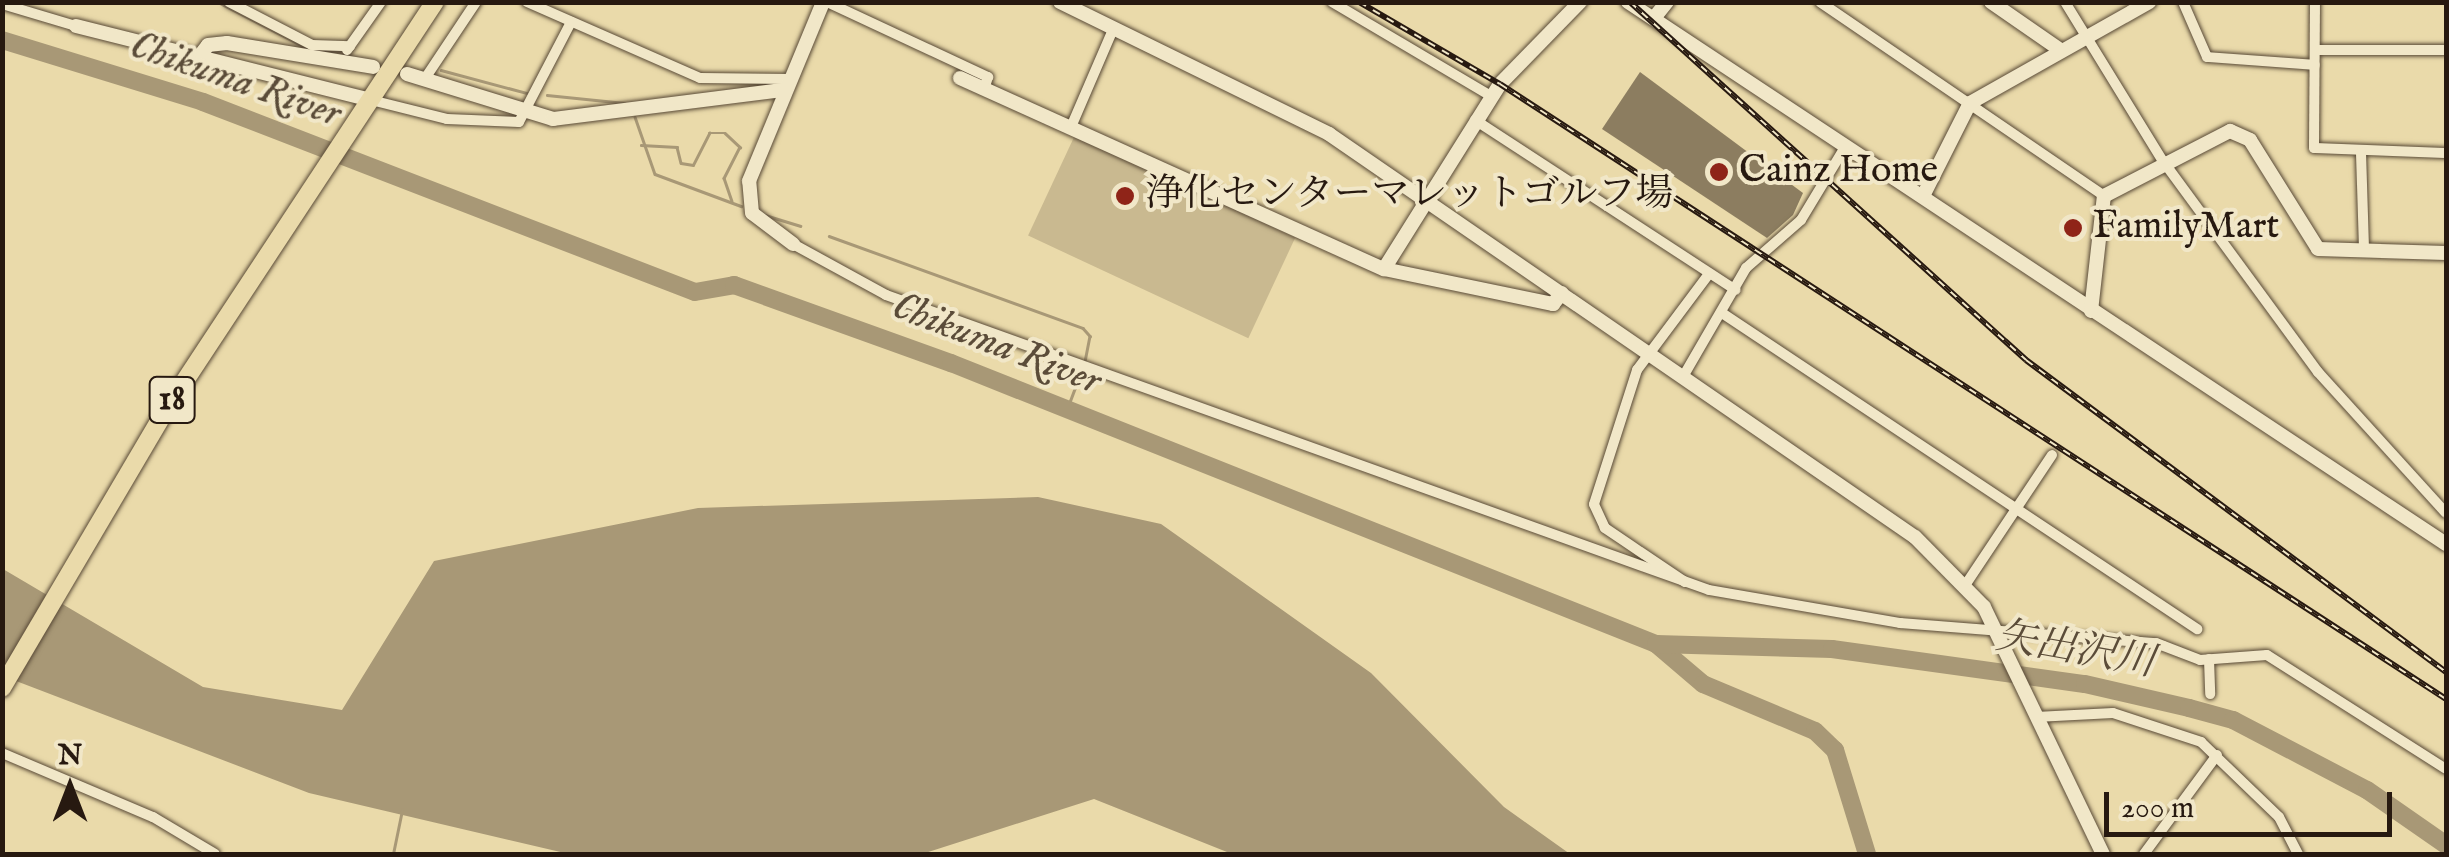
<!DOCTYPE html>
<html>
<head>
<meta charset="utf-8">
<style>
	body { margin:0 }
	#map { position:relative; width:2449px; height:857px; overflow:hidden; background:#eadaaa; font-family:"IM FELL English","Noto Serif JP",serif }
	div>[style] { position:absolute }
	[style*='--x'] { left:calc(var(--x)*1px); top:calc(var(--y)*1px); width:calc(var(--w)*1px); rotate:calc(var(--a)*1deg) }
	.green>* { inset:0; background:#c9b990; transform-origin:0 0 }
	.water>* { inset:0; background:#a89876 }
	.stream>* { height:2.5px; margin:-1.25px; padding:0 1.25px; transform-origin:1.25px; border-radius:1.25px; background:#a89876 }
	.river>* { height:18px; margin:-9px; padding:0 9px; transform-origin:9px; border-radius:9px; background:#a89876 }
	.building>* { inset:0; background:#8c7d60 }
	.roads { filter:drop-shadow(0 0 2px #584936) drop-shadow(0 0 2px #584936) }
	.street>* { height:10px; margin:-5px; padding:0 5px; transform-origin:5px; border-radius:5px; background:#f1e7c8 }
	.secondary>* { height:14px; margin:-7px; padding:0 7px; transform-origin:7px; border-radius:7px; background:#f1e7c8 }
	.highway>* { height:18px; margin:-9px; padding:0 9px; transform-origin:9px; border-radius:9px; background:#eadaaa }
	.rail>* { height:6px; margin-top:-3px; transform-origin:0; background:repeating-linear-gradient(90deg,#f1e7c8 0 8px,#271910 0 16px); box-sizing:border-box; border-block:2px solid #271910 }
	.dots>* { width:28px; height:28px; translate:-50% -50%; box-sizing:border-box; border:5px solid #f1e7c8; border-radius:50% }
	span { translate:-50% -50%; white-space:nowrap; text-align:center; line-height:1.15; -webkit-text-stroke:8px #f1e7c8; paint-order:stroke }
	.shield-label span { padding:2px 8px; background:#f1e7c8; border:2px solid; border-radius:8px; -webkit-text-stroke-width:0 }
	.shield-label { font-size:35px; color:#271910; font-weight:700 }
	.poi-label { font-size:38px; color:#271910 }
	.left { translate:0 -50%; text-align:left }
	.water-label { font-size:40px; color:#5b4c39; font-style:italic }
	.frame { position:absolute; inset:0; border:5px solid #271910; pointer-events:none }
	.north { position:absolute; left:20px; top:737px; width:100px; height:100px; -webkit-text-stroke:8px #f1e7c8; paint-order:stroke; rotate:0deg; font-size:28px; font-weight:700; line-height:40px; text-align:center; color:#271910 }
	.north::after { content:''; display:block; margin:auto; width:35px; height:45px; background:#271910; clip-path:polygon(50% 0,100% 100%,50% 72%,0 100%) }
	.scale { position:absolute; left:2104px; top:792px; width:288px; height:45px; box-sizing:border-box; border:5px solid #271910; border-top:0; padding-left:12px; font-size:30px; line-height:35px; white-space:nowrap; color:#271910; -webkit-text-stroke:8px #f1e7c8; paint-order:stroke }
</style>
</head>
<body>
<div id="map">
	<div class="green">
		<div style="left:1075px;top:135px;width:243px;height:111px;rotate:25deg"></div>
	</div>
	<div class="water">
		<div style="clip-path:polygon(1038px 497px,1161px 524px,1371px 673px,1504px 807px,1570px 854px,1232px 854px,1094px 799px,922px 854px,569px 854px,309px 793px,3px 676px,3px 569px,203px 687px,342px 710px,434px 561px,698px 508px)"></div>
	</div>
	<div class="stream">
		<div style="--x:218;--y:2;--w:98;--a:27.3"></div>
		<div style="--x:317;--y:50;--w:22;--a:3"></div>
		<div style="--x:441;--y:70;--w:89;--a:15"></div>
		<div style="--x:547;--y:95;--w:78;--a:5.9"></div>
		<div style="--x:635;--y:117;--w:60;--a:70.7"></div>
		<div style="--x:655;--y:174;--w:92;--a:20.4"></div>
		<div style="--x:641;--y:145;--w:36;--a:3"></div>
		<div style="--x:677;--y:147;--w:16;--a:76"></div>
		<div style="--x:681;--y:163;--w:12;--a:9"></div>
		<div style="--x:693;--y:165;--w:36;--a:-63"></div>
		<div style="--x:709;--y:133;--w:16;--a:0"></div>
		<div style="--x:725;--y:133;--w:21;--a:43"></div>
		<div style="--x:740;--y:147;--w:35;--a:117"></div>
		<div style="--x:724;--y:178;--w:24;--a:71"></div>
		<div style="--x:765;--y:215;--w:37;--a:17"></div>
		<div style="--x:829;--y:236;--w:270;--a:19.9"></div>
		<div style="--x:1083;--y:328;--w:11;--a:49"></div>
		<div style="--x:1090;--y:336;--w:25;--a:101"></div>
		<div style="--x:1067;--y:409;--w:43;--a:-69.4"></div>
		<div style="--x:393;--y:854;--w:45;--a:-78.4"></div>
	</div>
	<div class="river">
		<div style="--x:2;--y:40;--w:210;--a:17.1"></div>
		<div style="--x:203;--y:102;--w:527;--a:21.12"></div>
		<div style="--x:695;--y:292;--w:40;--a:-10"></div>
		<div style="--x:734;--y:285;--w:231;--a:19.8"></div>
		<div style="--x:951;--y:363;--w:759;--a:21.73"></div>
		<div style="--x:1656;--y:644;--w:62;--a:40.4"></div>
		<div style="--x:1703;--y:684;--w:121;--a:22.8"></div>
		<div style="--x:1815;--y:731;--w:28;--a:44"></div>
		<div style="--x:1835;--y:750;--w:109;--a:72.9"></div>
		<div style="--x:1656;--y:644;--w:176;--a:1.6"></div>
		<div style="--x:1832;--y:649;--w:255;--a:7.9"></div>
		<div style="--x:2085;--y:684;--w:107;--a:13"></div>
		<div style="--x:2189;--y:708;--w:46;--a:15.3"></div>
		<div style="--x:2233;--y:720;--w:151;--a:27.6"></div>
		<div style="--x:2367;--y:790;--w:96;--a:34.8"></div>
	</div>
	<div class="building">
		<div style="clip-path:polygon(1640px 72px,1803px 193px,1793px 215px,1767px 238px,1602px 129px)"></div>
	</div>
	<div class="roads">
		<div class="street">
			<div style="--x:229;--y:2;--w:93;--a:27.4"></div>
			<div style="--x:312;--y:45;--w:38;--a:2"></div>
			<div style="--x:527;--y:2;--w:189;--a:23.7"></div>
			<div style="--x:700;--y:78;--w:90;--a:0.6"></div>
			<div style="--x:827;--y:2;--w:178;--a:25"></div>
			<div style="--x:988;--y:77;--w:13;--a:108"></div>
			<div style="--x:1332;--y:2;--w:185;--a:30.6"></div>
			<div style="--x:1820;--y:2;--w:344;--a:34.3"></div>
			<div style="--x:2065;--y:2;--w:187;--a:58.4"></div>
			<div style="--x:2163;--y:161;--w:262;--a:53.7"></div>
			<div style="--x:2318;--y:372;--w:190;--a:47.8"></div>
			<div style="--x:2183;--y:2;--w:60;--a:66.4"></div>
			<div style="--x:2207;--y:57;--w:108;--a:4.2"></div>
			<div style="--x:2315;--y:2;--w:146;--a:90.4"></div>
			<div style="--x:2314;--y:148;--w:132;--a:2.2"></div>
			<div style="--x:2;--y:4;--w:77;--a:16.6"></div>
			<div style="--x:347;--y:50;--w:59;--a:-54.7"></div>
			<div style="--x:2315;--y:50;--w:131;--a:0"></div>
			<div style="--x:426;--y:77;--w:90;--a:-56.3"></div>
			<div style="--x:367;--y:99;--w:82;--a:14"></div>
			<div style="--x:447;--y:119;--w:72;--a:2.4"></div>
			<div style="--x:519;--y:122;--w:113;--a:-62.5"></div>
			<div style="--x:1475;--y:120;--w:311;--a:33.1"></div>
			<div style="--x:1071;--y:127;--w:109;--a:-66.7"></div>
			<div style="--x:2361;--y:153;--w:97;--a:88.2"></div>
			<div style="--x:793;--y:244;--w:106;--a:28.7"></div>
			<div style="--x:886;--y:295;--w:874;--a:19.72"></div>
			<div style="--x:1709;--y:590;--w:194;--a:9.8"></div>
			<div style="--x:1900;--y:623;--w:257;--a:4.5"></div>
			<div style="--x:2156;--y:643;--w:47;--a:21.1"></div>
			<div style="--x:2200;--y:660;--w:67;--a:-4.3"></div>
			<div style="--x:2267;--y:655;--w:212;--a:32.5"></div>
			<div style="--x:1722;--y:313;--w:571;--a:33.63"></div>
			<div style="--x:1684;--y:375;--w:124;--a:-59.9"></div>
			<div style="--x:1746;--y:268;--w:73;--a:-41.1"></div>
			<div style="--x:1801;--y:220;--w:85;--a:-58.9"></div>
			<div style="--x:1685;--y:582;--w:97;--a:-146"></div>
			<div style="--x:1605;--y:528;--w:26;--a:-115"></div>
			<div style="--x:1594;--y:504;--w:141;--a:-72.2"></div>
			<div style="--x:1637;--y:370;--w:119;--a:-53.2"></div>
			<div style="--x:1966;--y:584;--w:155;--a:-56.3"></div>
			<div style="--x:2209;--y:659;--w:35;--a:88"></div>
			<div style="--x:2036;--y:717;--w:77;--a:-3"></div>
			<div style="--x:2113;--y:713;--w:93;--a:18.2"></div>
			<div style="--x:2201;--y:742;--w:108;--a:43.9"></div>
			<div style="--x:2279;--y:817;--w:42;--a:62.8"></div>
			<div style="--x:2;--y:753;--w:164;--a:23"></div>
			<div style="--x:153;--y:817;--w:72;--a:30.8"></div>
			<div style="--x:2144;--y:854;--w:123;--a:-53.6"></div>
		</div>
		<div class="secondary">
			<div style="--x:1060;--y:2;--w:300;--a:26.1"></div>
			<div style="--x:1329;--y:134;--w:711;--a:34.52"></div>
			<div style="--x:1915;--y:537;--w:98;--a:45.4"></div>
			<div style="--x:1984;--y:607;--w:274;--a:64.3"></div>
			<div style="--x:1628;--y:2;--w:981;--a:33.53"></div>
			<div style="--x:1991;--y:2;--w:83;--a:34.7"></div>
			<div style="--x:1654;--y:18;--w:21;--a:-51"></div>
			<div style="--x:76;--y:26;--w:300;--a:14.1"></div>
			<div style="--x:198;--y:58;--w:16;--a:-52"></div>
			<div style="--x:208;--y:45;--w:19;--a:-6"></div>
			<div style="--x:227;--y:43;--w:148;--a:9.3"></div>
			<div style="--x:407;--y:74;--w:153;--a:17.1"></div>
			<div style="--x:553;--y:119;--w:232;--a:-7.2"></div>
			<div style="--x:960;--y:78;--w:465;--a:24.3"></div>
			<div style="--x:1384;--y:269;--w:173;--a:11.7"></div>
			<div style="--x:1553;--y:304;--w:14;--a:-51"></div>
			<div style="--x:1923;--y:196;--w:104;--a:-63.2"></div>
			<div style="--x:1970;--y:103;--w:206;--a:-29.4"></div>
			<div style="--x:793;--y:244;--w:51;--a:-142.9"></div>
			<div style="--x:752;--y:213;--w:32;--a:-95"></div>
			<div style="--x:749;--y:181;--w:194;--a:-67.5"></div>
			<div style="--x:1384;--y:269;--w:218;--a:-57.9"></div>
			<div style="--x:1500;--y:84;--w:115;--a:-45.7"></div>
			<div style="--x:2091;--y:311;--w:116;--a:-83.6"></div>
			<div style="--x:2104;--y:196;--w:142;--a:-27.3"></div>
			<div style="--x:2230;--y:131;--w:22;--a:24"></div>
			<div style="--x:2250;--y:140;--w:128;--a:58"></div>
			<div style="--x:2318;--y:249;--w:128;--a:1.8"></div>
		</div>
		<div class="highway">
			<div style="--x:2;--y:688;--w:329;--a:-59.5"></div>
			<div style="--x:169;--y:405;--w:483;--a:-56.6"></div>
		</div>
	</div>
	<div class="rail">
		<div style="--x:1359;--y:2;--w:163;--a:30.2"></div>
		<div style="--x:1500;--y:84;--w:1128;--a:33.03"></div>
		<div style="--x:1630;--y:2;--w:534;--a:42.11"></div>
		<div style="--x:2026;--y:360;--w:523;--a:36.61"></div>
	</div>
	<div class="dots">
		<div style="left:1719px;top:172px;background:#8f2418"></div>
		<div style="left:1125px;top:196px;background:#8f2418"></div>
		<div style="left:2073px;top:228px;background:#8f2418"></div>
	</div>
	<div class="shield-label">
		<span style="left:172px;top:400px">18</span>
	</div>
	<div class="poi-label">
		<span class="left" style="left:1739px;top:172px">Cainz Home</span>
		<span class="left" style="left:1145px;top:196px">浄化センターマレットゴルフ場</span>
		<span class="left" style="left:2093px;top:228px">FamilyMart</span>
	</div>
	<div class="water-label">
		<span style="left:235px;top:81px;rotate:19deg">Chikuma River</span>
		<span style="left:996px;top:345px;rotate:21deg">Chikuma River</span>
		<span style="left:2075px;top:651px;rotate:10deg">矢出沢川</span>
	</div>
	<div class="frame"></div>
	<div class="north">N</div>
	<div class="scale">200 m</div>
</div>
</body>
</html>
